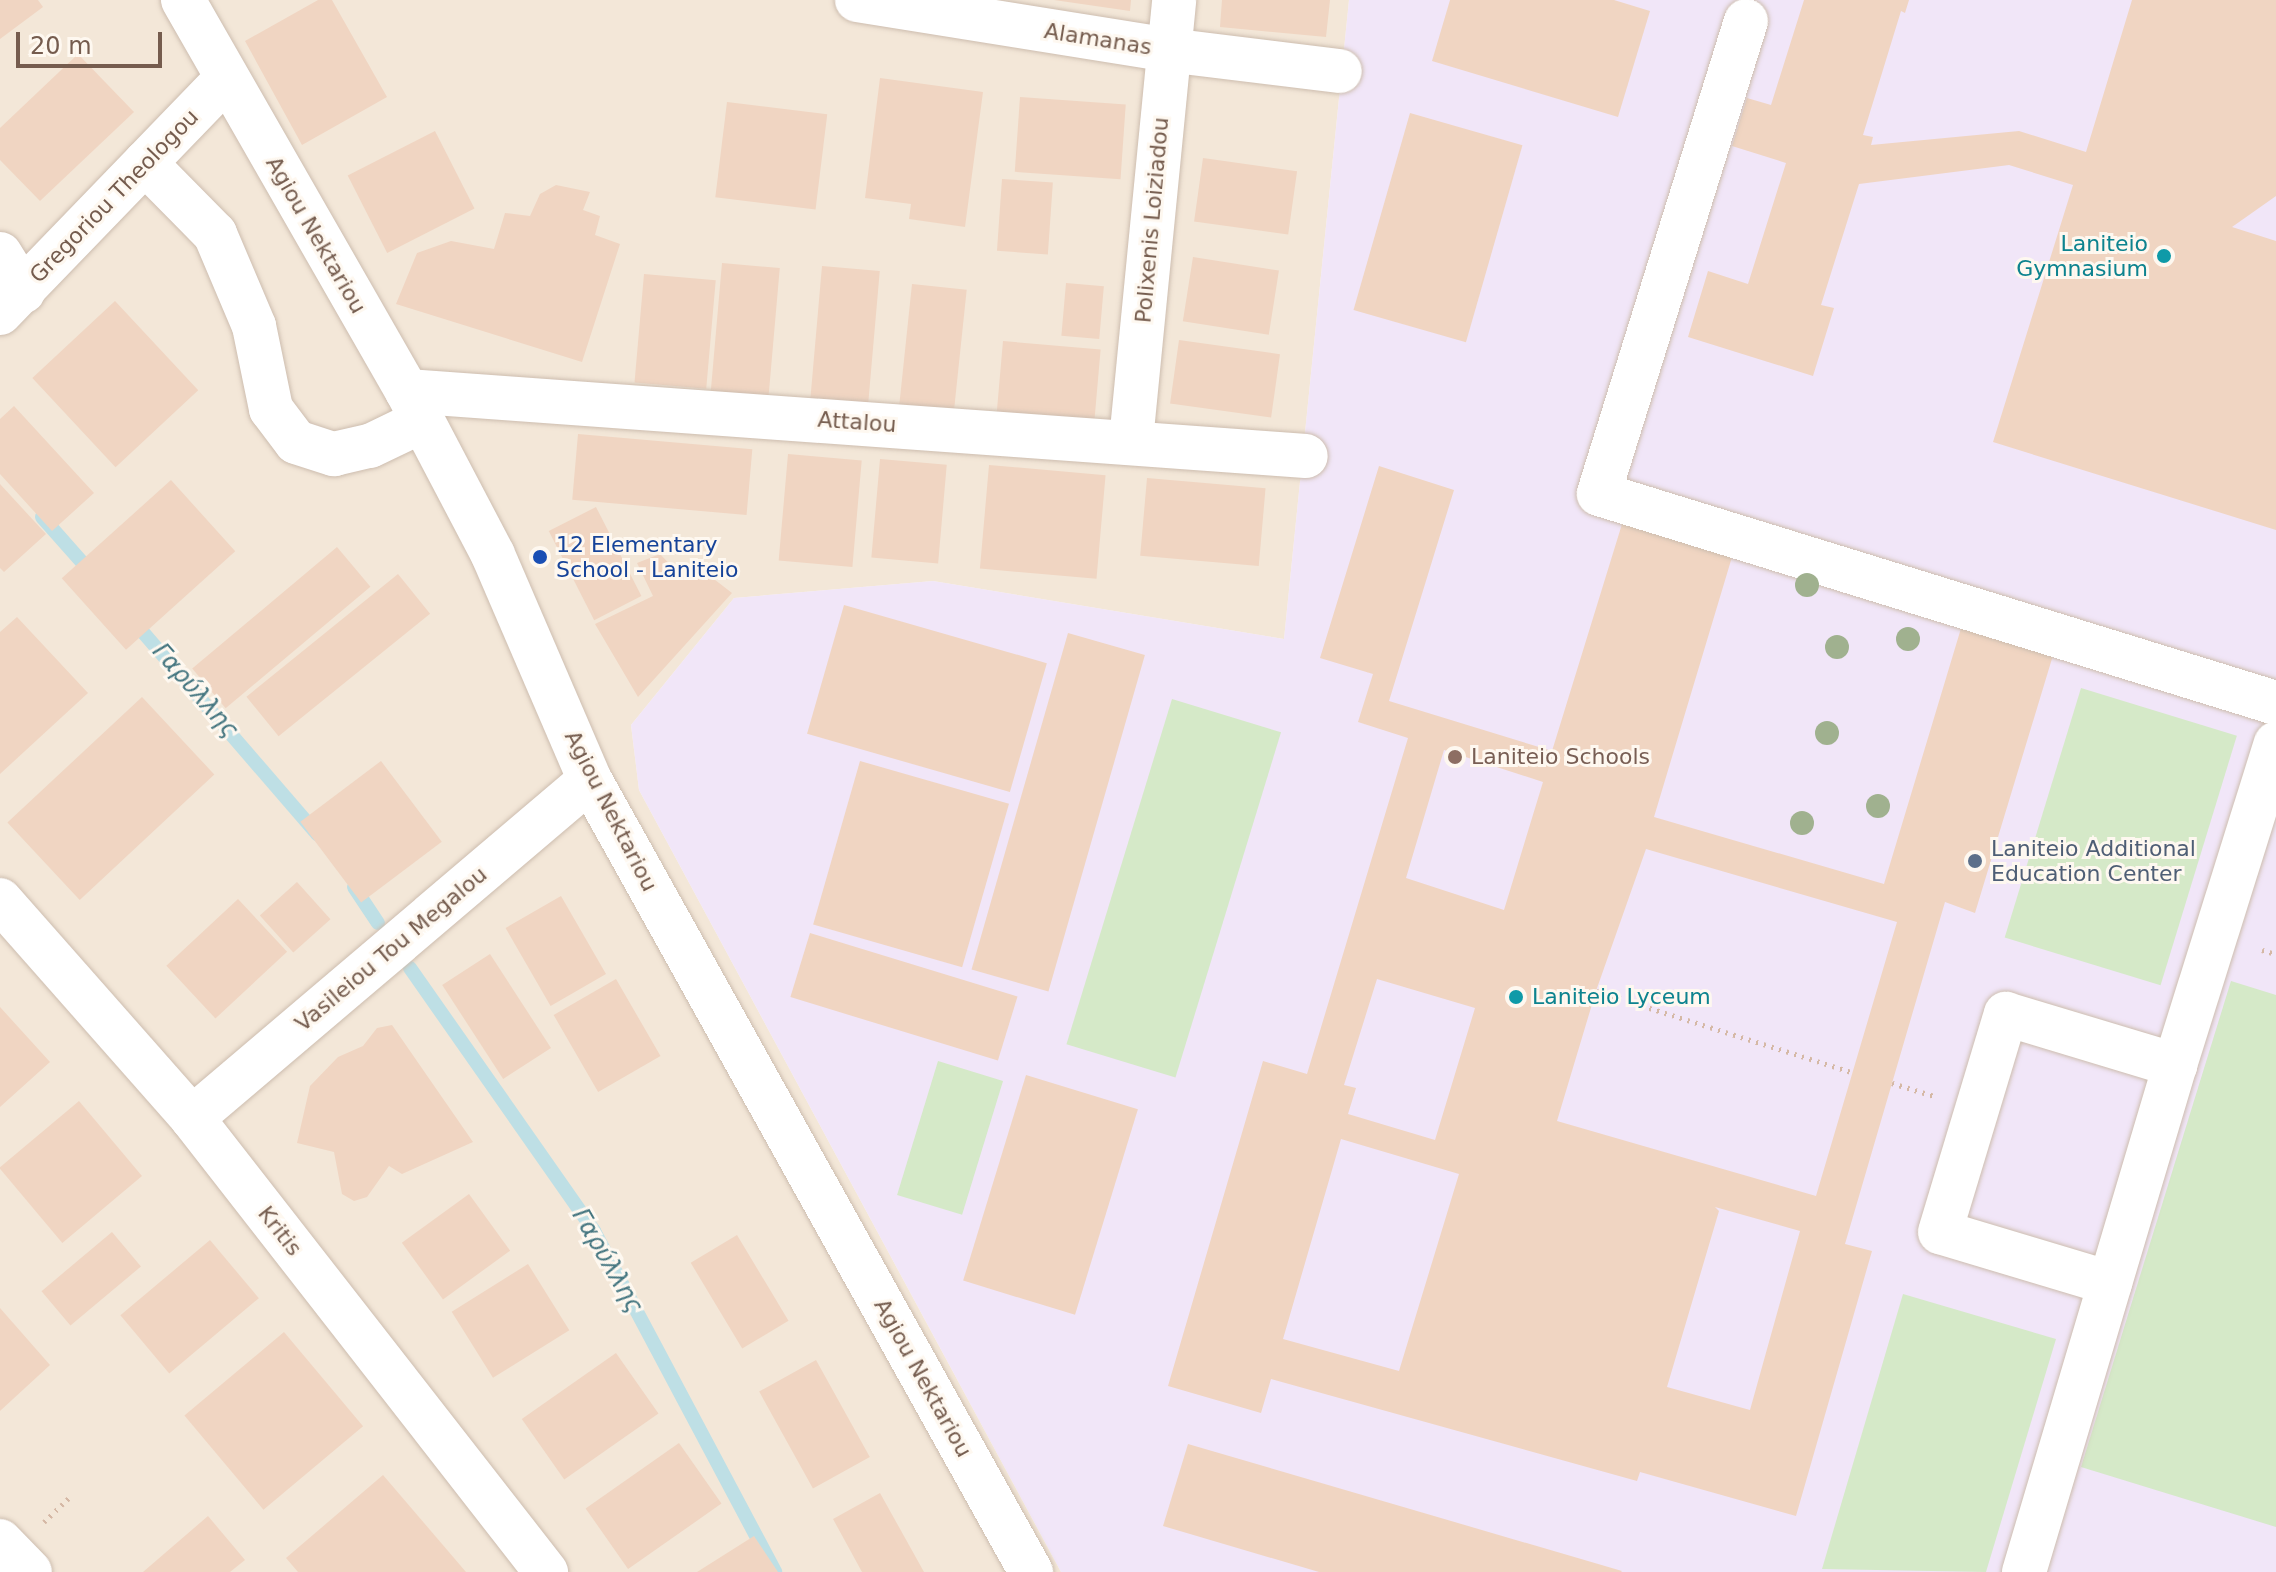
<!DOCTYPE html>
<html>
<head>
<meta charset="utf-8">
<style>
	body { margin:0 }
	#map { position:relative; width:2276px; height:1572px; overflow:hidden; background:#fcf5e9; font-family:"DejaVu Sans",sans-serif }
	div>[style] { position:absolute }
	[style*='--x'] { left:calc(var(--x)*1px); top:calc(var(--y)*1px); width:calc(var(--w)*1px); rotate:calc(var(--a)*1deg) }
	.residential>* { inset:0; background:#f3e7d8 }
	.education>* { inset:0; background:#f1e6f8 }
	.green>* { inset:0; background:#d5e9c8; transform-origin:0 0 }
	.stream>* { height:14px; margin:-7px; padding:0 7px; transform-origin:7px; border-radius:7px; background:#bedfe5 }
	.building>* { inset:0; background:#f0d5c2; transform-origin:0 0 }
	.path>* { height:5px; margin-top:-2.5px; transform-origin:0; background:repeating-linear-gradient(90deg,#d5b8a5 0 2px,transparent 0 8px) }
	.roads { filter:drop-shadow(0 0 2px #cdbdaf) drop-shadow(0 0 2px #cdbdaf) }
	.minor>* { height:44px; margin:-22px; padding:0 22px; transform-origin:22px; border-radius:22px; background:#fff }
	.trees>* { width:24px; height:24px; margin:-12px; border-radius:50%; background:#a0b18f }
	.dots>* { width:22px; height:22px; translate:-50% -50%; box-sizing:border-box; border:4px solid #fef8f0; border-radius:50% }
	span { translate:-50% -50%; white-space:nowrap; text-align:center; line-height:1.15; -webkit-text-stroke:6px #fef8f0; paint-order:stroke }
	.street-label { font-size:22px; color:#755c4e }
	.culture-label { font-size:22px; color:#0d838f }
	.right { translate:-100% -50%; text-align:right }
	.left { translate:0 -50%; text-align:left }
	.transit-label { font-size:22px; color:#164399 }
	.education-label { font-size:22px; color:#785e54 }
	.service-label { font-size:22px; color:#4e5e75 }
	.water-label { font-size:24px; color:#457680; font-style:italic }
	.scale { position:absolute; left:16px; top:32px; width:146px; height:36px; box-sizing:border-box; border:4px solid #755c4e; border-top:0; padding-left:10px; font-size:24px; line-height:28px; white-space:nowrap; color:#755c4e; -webkit-text-stroke:6px #fef8f0; paint-order:stroke }
</style>
</head>
<body>
<div id="map">
	<div class="residential">
		<div style="clip-path:polygon(0 0,1349px 0,1284px 639px,933px 581px,734px 598px,631px 725px,639px 790px,1061px 1572px,0 1572px)"></div>
	</div>
	<div class="education">
		<div style="clip-path:polygon(1349px 0,2276px 0,2276px 1572px,1061px 1572px,639px 790px,631px 725px,734px 598px,933px 581px,1284px 639px)"></div>
	</div>
	<div class="green">
		<div style="left:2081px;top:688px;width:163px;height:261px;rotate:17deg"></div>
		<div style="left:1172px;top:699px;width:114px;height:361px;rotate:17deg"></div>
		<div style="clip-path:polygon(2231px 981px,2276px 995px,2276px 1527px,2081px 1467px)"></div>
		<div style="left:938px;top:1061px;width:68px;height:140px;rotate:17deg"></div>
		<div style="clip-path:polygon(1903px 1294px,2056px 1339px,1986px 1572px,1822px 1569px)"></div>
	</div>
	<div class="stream">
		<div style="--x:42;--y:517;--w:80;--a:48.5"></div>
		<div style="--x:135;--y:623;--w:279;--a:49.2"></div>
		<div style="--x:354;--y:887;--w:43;--a:56.3"></div>
		<div style="--x:410;--y:968;--w:321;--a:55"></div>
		<div style="--x:594;--y:1231;--w:386;--a:62"></div>
	</div>
	<div class="building">
		<div style="clip-path:polygon(0 0,38px 0,43px 7px,0 39px)"></div>
		<div style="clip-path:polygon(318px 0,332px 0,387px 97px,302px 145px,245px 41px)"></div>
		<div style="clip-path:polygon(1054px 0,1131px 0,1130px 11px)"></div>
		<div style="clip-path:polygon(1222px 0,1330px 0,1326px 37px,1220px 27px)"></div>
		<div style="clip-path:polygon(1450px 0,1614px 0,1650px 11px,1618px 117px,1432px 61px)"></div>
		<div style="clip-path:polygon(1804px 0,1909px 0,1905px 13px,1901px 11px,1863px 135px,1873px 137px,1871px 145px,2019px 131px,2086px 152px,2132px 0,2276px 0,2276px 196px,2232px 227px,2276px 241px,2276px 530px,1993px 442px,2073px 185px,2009px 165px,1859px 184px,1821px 305px,1834px 308px,1813px 376px,1688px 337px,1708px 271px,1748px 284px,1786px 163px,1732px 146px,1747px 98px,1771px 105px)"></div>
		<div style="clip-path:polygon(78px 54px,134px 112px,40px 201px,0 160px,0 128px)"></div>
		<div style="clip-path:polygon(880px 78px,983px 92px,965px 227px,909px 219px,911px 204px,865px 198px)"></div>
		<div style="left:1020px;top:97px;width:106px;height:75px;rotate:4deg"></div>
		<div style="left:727px;top:102px;width:101px;height:96px;rotate:7deg"></div>
		<div style="left:1410px;top:113px;width:117px;height:205px;rotate:16deg"></div>
		<div style="left:435px;top:131px;width:87px;height:98px;rotate:63deg"></div>
		<div style="left:1203px;top:158px;width:95px;height:64px;rotate:8deg"></div>
		<div style="left:1002px;top:179px;width:51px;height:72px;rotate:4deg"></div>
		<div style="clip-path:polygon(556px 185px,590px 192px,583px 210px,600px 216px,595px 235px,620px 244px,582px 362px,396px 304px,417px 253px,451px 241px,494px 249px,505px 213px,530px 216px,540px 194px)"></div>
		<div style="left:1193px;top:257px;width:87px;height:65px;rotate:9deg"></div>
		<div style="left:722px;top:263px;width:58px;height:134px;rotate:5deg"></div>
		<div style="left:822px;top:266px;width:58px;height:135px;rotate:5deg"></div>
		<div style="left:644px;top:274px;width:72px;height:109px;rotate:5deg"></div>
		<div style="left:1066px;top:283px;width:38px;height:53px;rotate:5deg"></div>
		<div style="left:912px;top:284px;width:55px;height:127px;rotate:6deg"></div>
		<div style="left:115px;top:301px;width:122px;height:113px;rotate:47deg"></div>
		<div style="left:1179px;top:340px;width:102px;height:64px;rotate:8deg"></div>
		<div style="left:1003px;top:341px;width:98px;height:77px;rotate:5deg"></div>
		<div style="clip-path:polygon(14px 406px,94px 493px,52px 531px,0 474px,0 419px)"></div>
		<div style="left:578px;top:434px;width:175px;height:66px;rotate:5deg"></div>
		<div style="left:788px;top:454px;width:74px;height:107px;rotate:5deg"></div>
		<div style="left:880px;top:459px;width:67px;height:99px;rotate:5deg"></div>
		<div style="left:989px;top:465px;width:117px;height:104px;rotate:5deg"></div>
		<div style="clip-path:polygon(evenodd,1379px 466px,1454px 490px,1389px 701px,1552px 751px,1622px 524px,1732px 557px,1654px 817px,1884px 884px,1962px 625px,2054px 652px,1975px 913px,1945px 902px,1845px 1244px,1872px 1251px,1796px 1516px,1640px 1472px,1637px 1481px,1271px 1379px,1261px 1413px,1168px 1386px,1263px 1061px,1307px 1074px,1408px 738px,1358px 722px,1373px 674px,1320px 658px,1379px 466px,1444px 750px,1543px 782px,1504px 910px,1406px 878px,1444px 750px,1379px 466px,1646px 849px,1897px 922px,1816px 1196px,1557px 1121px,1596px 991px,1646px 849px,1379px 466px,1377px 979px,1475px 1008px,1435px 1140px,1348px 1114px,1356px 1088px,1344px 1085px,1377px 979px,1379px 466px,1341px 1139px,1459px 1174px,1399px 1371px,1283px 1339px,1341px 1139px,1379px 466px,1715px 1207px,1800px 1231px,1750px 1410px,1667px 1387px,1719px 1211px,1715px 1207px)"></div>
		<div style="left:1147px;top:478px;width:119px;height:78px;rotate:5deg"></div>
		<div style="left:171px;top:480px;width:96px;height:147px;rotate:48deg"></div>
		<div style="clip-path:polygon(0 484px,46px 534px,4px 572px,0 568px)"></div>
		<div style="left:596px;top:507px;width:100px;height:53px;rotate:63deg"></div>
		<div style="left:337px;top:547px;width:52px;height:189px;rotate:50deg"></div>
		<div style="clip-path:polygon(660px 554px,682px 577px,697px 566px,732px 593px,638px 697px,595px 624px,653px 596px,637px 563px)"></div>
		<div style="left:398px;top:574px;width:51px;height:195px;rotate:51deg"></div>
		<div style="left:844px;top:605px;width:211px;height:134px;rotate:16deg"></div>
		<div style="clip-path:polygon(17px 617px,88px 693px,0 774px,0 632px)"></div>
		<div style="left:1068px;top:633px;width:80px;height:350px;rotate:16deg"></div>
		<div style="left:142px;top:697px;width:106px;height:184px;rotate:47deg"></div>
		<div style="left:381px;top:761px;width:101px;height:101px;rotate:53deg"></div>
		<div style="left:860px;top:761px;width:155px;height:170px;rotate:16deg"></div>
		<div style="left:297px;top:882px;width:50px;height:50px;rotate:48deg"></div>
		<div style="left:561px;top:896px;width:90px;height:64px;rotate:60deg"></div>
		<div style="left:238px;top:899px;width:72px;height:98px;rotate:47deg"></div>
		<div style="left:810px;top:933px;width:217px;height:67px;rotate:17deg"></div>
		<div style="left:490px;top:954px;width:112px;height:57px;rotate:57deg"></div>
		<div style="left:616px;top:979px;width:89px;height:72px;rotate:60deg"></div>
		<div style="clip-path:polygon(0 1007px,50px 1062px,0 1107px)"></div>
		<div style="clip-path:polygon(392px 1025px,473px 1142px,402px 1174px,389px 1166px,367px 1197px,354px 1201px,342px 1194px,334px 1152px,297px 1143px,310px 1086px,338px 1057px,363px 1046px,377px 1028px)"></div>
		<div style="left:1026px;top:1075px;width:117px;height:215px;rotate:17deg"></div>
		<div style="left:79px;top:1101px;width:98px;height:104px;rotate:50deg"></div>
		<div style="left:469px;top:1194px;width:70px;height:83px;rotate:54deg"></div>
		<div style="left:112px;top:1232px;width:45px;height:92px;rotate:50deg"></div>
		<div style="left:737px;top:1235px;width:100px;height:54px;rotate:59deg"></div>
		<div style="left:210px;top:1240px;width:76px;height:117px;rotate:50deg"></div>
		<div style="left:528px;top:1264px;width:78px;height:90px;rotate:58deg"></div>
		<div style="clip-path:polygon(0 1308px,50px 1365px,0 1411px)"></div>
		<div style="left:284px;top:1332px;width:123px;height:130px;rotate:50deg"></div>
		<div style="left:616px;top:1353px;width:74px;height:115px;rotate:55deg"></div>
		<div style="left:816px;top:1360px;width:111px;height:65px;rotate:61deg"></div>
		<div style="left:679px;top:1443px;width:74px;height:114px;rotate:55deg"></div>
		<div style="clip-path:polygon(1188px 1444px,1622px 1571px,1621px 1572px,1319px 1572px,1163px 1526px)"></div>
		<div style="clip-path:polygon(383px 1475px,466px 1572px,298px 1572px,286px 1558px)"></div>
		<div style="clip-path:polygon(880px 1493px,924px 1572px,862px 1572px,833px 1519px)"></div>
		<div style="clip-path:polygon(208px 1516px,245px 1560px,230px 1572px,143px 1572px)"></div>
		<div style="clip-path:polygon(754px 1536px,778px 1572px,697px 1572px)"></div>
	</div>
	<div class="path">
		<div style="--x:2262;--y:950;--w:15;--a:16"></div>
		<div style="--x:1596;--y:991;--w:269;--a:17.6"></div>
		<div style="--x:1892;--y:1083;--w:44;--a:17.2"></div>
		<div style="--x:44;--y:1522;--w:39;--a:-44"></div>
	</div>
	<div class="roads">
		<div class="minor">
			<div style="--x:183;--y:0;--w:451;--a:60.2"></div>
			<div style="--x:407;--y:391;--w:185;--a:62.3"></div>
			<div style="--x:493;--y:555;--w:245;--a:66.7"></div>
			<div style="--x:590;--y:780;--w:907;--a:60.89"></div>
			<div style="--x:857;--y:0;--w:315;--a:9.1"></div>
			<div style="--x:1168;--y:50;--w:173;--a:7"></div>
			<div style="--x:1746;--y:21;--w:495;--a:107.3"></div>
			<div style="--x:1599;--y:494;--w:709;--a:17.16"></div>
			<div style="--x:145;--y:163;--w:100;--a:45.4"></div>
			<div style="--x:215;--y:234;--w:100;--a:67"></div>
			<div style="--x:254;--y:326;--w:85;--a:78.4"></div>
			<div style="--x:271;--y:409;--w:41;--a:52.9"></div>
			<div style="--x:296;--y:442;--w:40;--a:18"></div>
			<div style="--x:334;--y:454;--w:37;--a:-13"></div>
			<div style="--x:370;--y:446;--w:58;--a:-25.7"></div>
			<div style="--x:0;--y:254;--w:44;--a:58.1"></div>
			<div style="--x:0;--y:313;--w:325;--a:-46"></div>
			<div style="--x:407;--y:391;--w:901;--a:4.14"></div>
			<div style="--x:1131;--y:441;--w:443;--a:-84.4"></div>
			<div style="--x:0;--y:900;--w:290;--a:48.6"></div>
			<div style="--x:192;--y:1118;--w:576;--a:52.06"></div>
			<div style="--x:192;--y:1118;--w:522;--a:-40.34"></div>
			<div style="--x:2110;--y:1283;--w:177;--a:-163.3"></div>
			<div style="--x:1940;--y:1232;--w:228;--a:-73.2"></div>
			<div style="--x:2006;--y:1014;--w:177;--a:16.8"></div>
			<div style="--x:0;--y:1541;--w:43;--a:45.9"></div>
			<div style="--x:2024;--y:1572;--w:529;--a:-73.41"></div>
			<div style="--x:2175;--y:1065;--w:337;--a:-72.6"></div>
		</div>
	</div>
	<div class="trees">
		<div style="left:1807px;top:585px"></div>
		<div style="left:1908px;top:639px"></div>
		<div style="left:1837px;top:647px"></div>
		<div style="left:1827px;top:733px"></div>
		<div style="left:1878px;top:806px"></div>
		<div style="left:1802px;top:823px"></div>
	</div>
	<div class="dots">
		<div style="left:2164px;top:256px;background:#0f9aa8"></div>
		<div style="left:540px;top:557px;background:#1a4fb4"></div>
		<div style="left:1455px;top:757px;background:#8d6e63"></div>
		<div style="left:1975px;top:861px;background:#5c6f8a"></div>
		<div style="left:1516px;top:997px;background:#0f9aa8"></div>
	</div>
	<div class="street-label">
		<span style="left:1098px;top:39px;rotate:9deg">Alamanas</span>
		<span style="left:114px;top:196px;rotate:-46deg">Gregoriou Theologou</span>
		<span style="left:1152px;top:220px;rotate:-85deg">Polixenis Loiziadou</span>
		<span style="left:316px;top:235px;rotate:60deg">Agiou Nektariou</span>
		<span style="left:857px;top:422px;rotate:4deg">Attalou</span>
		<span style="left:611px;top:811px;rotate:63deg">Agiou Nektariou</span>
		<span style="left:391px;top:949px;rotate:-40deg">Vasileiou Tou Megalou</span>
		<span style="left:280px;top:1231px;rotate:52deg">Kritis</span>
		<span style="left:923px;top:1378px;rotate:61deg">Agiou Nektariou</span>
	</div>
	<div class="culture-label">
		<span class="right" style="left:2148px;top:256px">Laniteio<br>Gymnasium</span>
		<span class="left" style="left:1532px;top:997px">Laniteio Lyceum</span>
	</div>
	<div class="transit-label">
		<span class="left" style="left:556px;top:557px">12 Elementary<br>School - Laniteio</span>
	</div>
	<div class="education-label">
		<span class="left" style="left:1471px;top:757px">Laniteio Schools</span>
	</div>
	<div class="service-label">
		<span class="left" style="left:1991px;top:861px">Laniteio Additional<br>Education Center</span>
	</div>
	<div class="water-label">
		<span style="left:195px;top:691px;rotate:49deg">Γαρύλλης</span>
		<span style="left:607px;top:1261px;rotate:60deg">Γαρύλλης</span>
	</div>
	<div class="scale">20 m</div>
</div>
</body>
</html>
